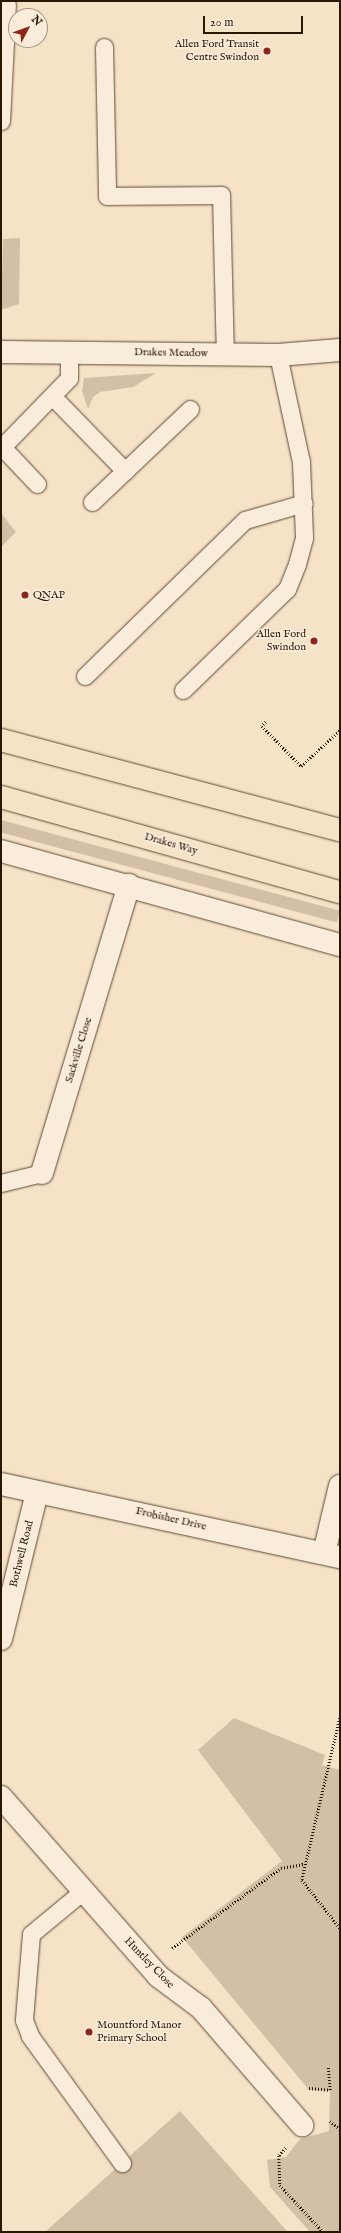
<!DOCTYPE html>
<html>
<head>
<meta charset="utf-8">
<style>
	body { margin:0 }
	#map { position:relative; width:341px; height:2233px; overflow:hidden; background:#f6e2c7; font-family:"IM FELL English",serif }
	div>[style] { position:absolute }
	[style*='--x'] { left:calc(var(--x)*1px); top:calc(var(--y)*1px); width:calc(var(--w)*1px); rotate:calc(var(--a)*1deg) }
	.green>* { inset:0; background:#d3bfa5; transform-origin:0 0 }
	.path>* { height:2.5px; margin-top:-1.25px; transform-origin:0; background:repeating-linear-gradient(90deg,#291701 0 1px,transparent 0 3px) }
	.roads { filter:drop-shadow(0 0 1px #5c4a32) drop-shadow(0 0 1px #5c4a32) }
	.service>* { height:17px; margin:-8.5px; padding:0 8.5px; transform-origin:8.5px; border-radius:8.5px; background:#f9ecdb }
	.minor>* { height:22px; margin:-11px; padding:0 11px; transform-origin:11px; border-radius:11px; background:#f9ecdb }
	.primary>* { height:22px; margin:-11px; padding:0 11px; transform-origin:11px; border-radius:11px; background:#f6e2c7 }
	.dots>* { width:11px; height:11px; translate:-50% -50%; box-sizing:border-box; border:2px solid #f9ecdb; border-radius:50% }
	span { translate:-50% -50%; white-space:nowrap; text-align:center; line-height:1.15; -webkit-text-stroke:3px #f9ecdb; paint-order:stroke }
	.poi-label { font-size:11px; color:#291701 }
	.right { translate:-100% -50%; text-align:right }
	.left { translate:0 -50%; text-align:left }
	.street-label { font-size:11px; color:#291701 }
	.frame { position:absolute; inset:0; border:2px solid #291701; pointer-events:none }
	.north { position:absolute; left:8px; top:8px; width:40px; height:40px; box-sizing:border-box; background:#f9ecdb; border:1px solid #a69784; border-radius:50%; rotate:49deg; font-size:11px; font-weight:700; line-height:16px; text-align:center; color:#291701 }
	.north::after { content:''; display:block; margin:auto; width:14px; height:18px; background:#8f2418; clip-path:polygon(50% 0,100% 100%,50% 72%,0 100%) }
	.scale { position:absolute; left:203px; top:16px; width:100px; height:18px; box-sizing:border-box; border:2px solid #291701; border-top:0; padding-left:5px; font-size:12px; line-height:14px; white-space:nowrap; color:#291701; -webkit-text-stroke:3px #f9ecdb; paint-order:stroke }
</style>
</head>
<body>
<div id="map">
	<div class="green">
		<div style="clip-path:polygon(20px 238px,19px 304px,1px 310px,3px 239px)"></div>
		<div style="clip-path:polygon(156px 373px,133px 387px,100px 392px,93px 397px,88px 409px,82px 391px,84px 378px)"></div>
		<div style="clip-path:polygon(1px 513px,16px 532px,1px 547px)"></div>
		<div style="left:1px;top:820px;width:351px;height:12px;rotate:15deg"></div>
		<div style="clip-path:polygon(234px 1718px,325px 1755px,322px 1765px,340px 1770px,340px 2232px,310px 2232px,270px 2187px,267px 2160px,286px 2157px,300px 2139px,329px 2131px,330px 2091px,309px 2090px,182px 1937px,282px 1861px,198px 1750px)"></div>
		<div style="clip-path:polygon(180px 2111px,288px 2232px,45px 2232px)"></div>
	</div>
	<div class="path">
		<div style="--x:266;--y:722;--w:6;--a:135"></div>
		<div style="--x:262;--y:726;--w:56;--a:45.7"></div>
		<div style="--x:301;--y:766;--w:53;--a:-42.7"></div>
		<div style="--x:340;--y:1718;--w:166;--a:103.2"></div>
		<div style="--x:302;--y:1880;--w:61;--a:51.6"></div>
		<div style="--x:172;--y:1948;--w:135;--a:-36.3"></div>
		<div style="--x:281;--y:1868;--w:23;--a:-10"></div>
		<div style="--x:309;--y:2088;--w:21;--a:5"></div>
		<div style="--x:330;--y:2090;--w:24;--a:-95"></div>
		<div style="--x:330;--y:2121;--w:13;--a:39"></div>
		<div style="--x:286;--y:2148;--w:11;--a:131"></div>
		<div style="--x:279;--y:2156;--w:29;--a:88"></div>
		<div style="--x:280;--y:2185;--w:64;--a:47.5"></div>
	</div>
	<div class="roads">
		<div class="service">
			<div style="--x:104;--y:47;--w:149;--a:88.8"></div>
			<div style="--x:107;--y:196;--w:114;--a:-0.5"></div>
			<div style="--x:221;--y:195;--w:159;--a:88.6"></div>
			<div style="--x:1;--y:121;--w:117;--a:-87.1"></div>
			<div style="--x:54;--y:398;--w:102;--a:45.8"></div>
			<div style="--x:37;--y:484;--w:51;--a:-133.4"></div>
			<div style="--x:2;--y:447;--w:96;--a:-45.8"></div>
			<div style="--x:69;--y:378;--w:25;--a:-90"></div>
			<div style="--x:92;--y:502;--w:135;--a:-43.5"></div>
			<div style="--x:85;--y:676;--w:223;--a:-44.3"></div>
			<div style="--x:245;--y:520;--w:61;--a:-16.1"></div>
			<div style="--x:183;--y:690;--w:145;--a:-44.2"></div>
			<div style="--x:287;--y:589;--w:27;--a:-68"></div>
			<div style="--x:297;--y:564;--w:28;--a:-75"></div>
			<div style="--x:304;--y:537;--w:75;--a:-92.3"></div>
			<div style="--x:301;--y:462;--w:109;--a:-102.1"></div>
			<div style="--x:1;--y:1183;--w:42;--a:-13.7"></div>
			<div style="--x:83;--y:1891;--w:67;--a:140.4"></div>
			<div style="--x:31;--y:1934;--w:86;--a:94.7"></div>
			<div style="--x:24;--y:2020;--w:17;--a:69"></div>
			<div style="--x:30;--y:2036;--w:157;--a:54.1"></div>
		</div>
		<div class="minor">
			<div style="--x:1;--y:352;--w:277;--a:0.6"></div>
			<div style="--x:278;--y:355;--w:62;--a:-4.6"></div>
			<div style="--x:1;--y:851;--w:352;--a:15.5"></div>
			<div style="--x:42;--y:1173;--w:301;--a:-73.2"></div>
			<div style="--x:1;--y:1484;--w:347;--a:12.2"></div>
			<div style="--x:324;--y:1553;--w:69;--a:-76.6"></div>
			<div style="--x:1;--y:1639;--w:151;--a:-76.2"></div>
			<div style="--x:1;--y:1797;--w:238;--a:48.7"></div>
			<div style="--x:158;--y:1976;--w:54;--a:36.7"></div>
			<div style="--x:201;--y:2008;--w:155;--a:49.2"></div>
		</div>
		<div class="primary">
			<div style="--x:1;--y:740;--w:351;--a:14.9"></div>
			<div style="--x:1;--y:797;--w:352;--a:15.7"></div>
		</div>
	</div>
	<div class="dots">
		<div style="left:267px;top:51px;background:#8f2418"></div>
		<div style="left:25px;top:595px;background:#8f2418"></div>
		<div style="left:314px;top:641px;background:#8f2418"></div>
		<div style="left:89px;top:2032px;background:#8f2418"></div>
	</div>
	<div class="poi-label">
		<span class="right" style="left:259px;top:51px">Allen Ford Transit<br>Centre Swindon</span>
		<span class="left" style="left:33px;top:595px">QNAP</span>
		<span class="right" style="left:306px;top:641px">Allen Ford<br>Swindon</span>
		<span class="left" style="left:97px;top:2032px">Mountford Manor<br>Primary School</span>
	</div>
	<div class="street-label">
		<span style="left:171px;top:353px;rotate:1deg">Drakes Meadow</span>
		<span style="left:171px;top:844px;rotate:16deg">Drakes Way</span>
		<span style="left:79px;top:1050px;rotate:-73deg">Sackville Close</span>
		<span style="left:171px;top:1519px;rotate:13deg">Frobisher Drive</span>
		<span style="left:22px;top:1554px;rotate:-76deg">Bothwell Road</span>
		<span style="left:149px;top:1963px;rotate:46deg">Huntley Close</span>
	</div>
	<div class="frame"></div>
	<div class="north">N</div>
	<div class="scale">20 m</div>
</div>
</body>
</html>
